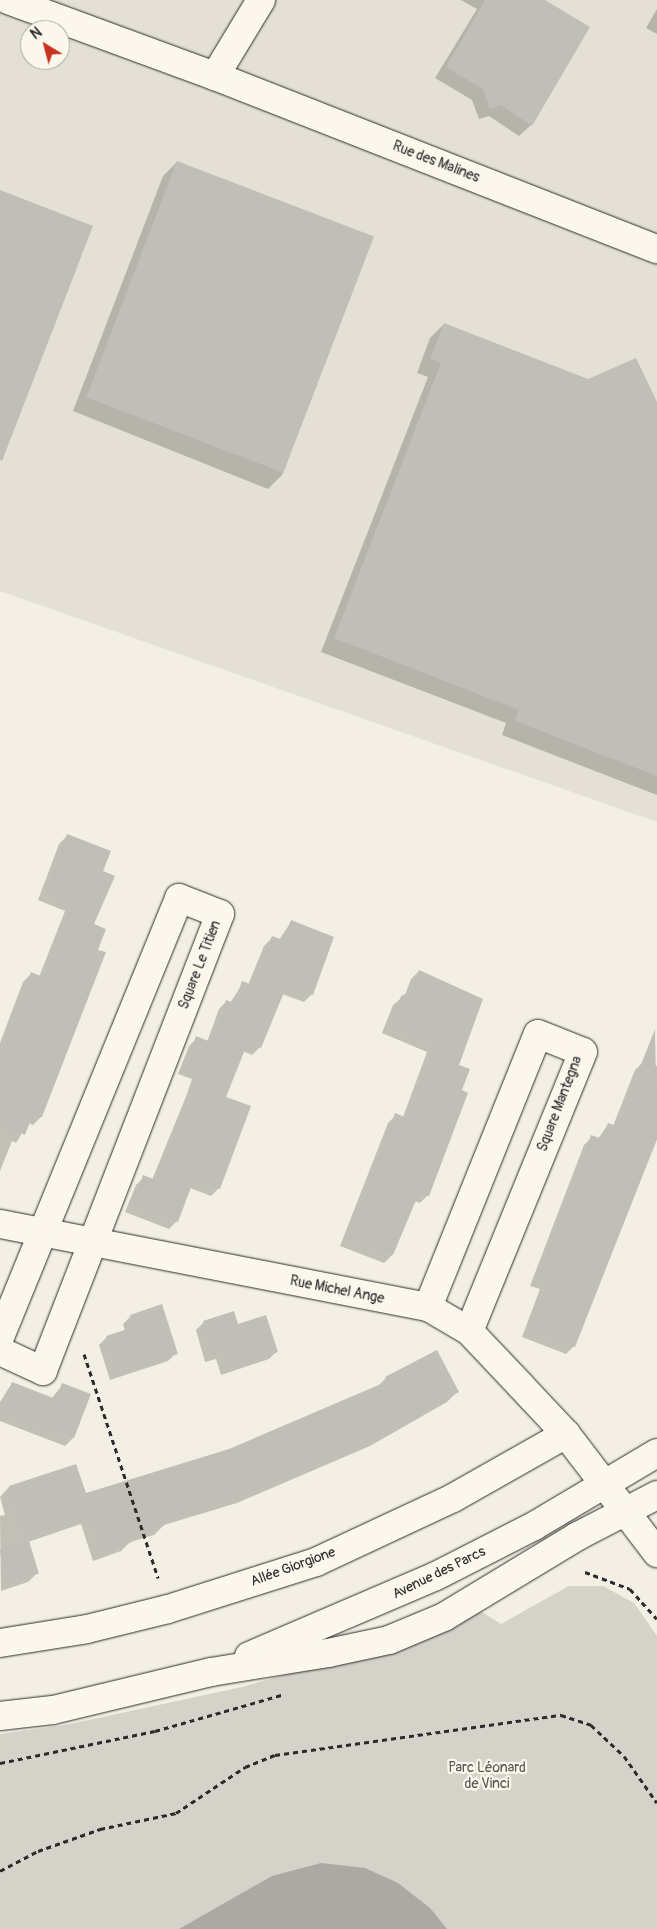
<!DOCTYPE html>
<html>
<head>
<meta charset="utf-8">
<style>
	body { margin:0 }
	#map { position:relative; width:657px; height:1929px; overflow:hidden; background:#f3efe4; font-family:Pangolin,sans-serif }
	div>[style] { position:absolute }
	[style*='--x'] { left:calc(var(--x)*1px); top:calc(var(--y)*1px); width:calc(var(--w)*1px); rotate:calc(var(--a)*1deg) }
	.built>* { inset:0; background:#e4e0d6 }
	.green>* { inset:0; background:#d5d2c9 }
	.water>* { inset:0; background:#aca9a2 }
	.shadow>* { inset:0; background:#0003 }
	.building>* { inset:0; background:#c0beb6; transform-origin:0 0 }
	.path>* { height:3px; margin-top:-1.5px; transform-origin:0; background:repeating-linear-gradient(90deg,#2b2b2b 0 5px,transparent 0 9px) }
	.roads { filter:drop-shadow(0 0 1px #2b2b2b) drop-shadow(0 0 1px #2b2b2b) }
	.street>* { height:28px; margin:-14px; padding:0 14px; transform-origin:14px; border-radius:14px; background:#fbf7ec }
	.secondary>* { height:28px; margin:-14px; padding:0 14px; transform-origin:14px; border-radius:14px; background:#fbf7ec }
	span { translate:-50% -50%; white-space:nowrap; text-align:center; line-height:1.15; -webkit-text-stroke:4.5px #fbf7ec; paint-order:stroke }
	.street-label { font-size:14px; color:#2b2b2b }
	.park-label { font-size:14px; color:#565552 }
	.north { position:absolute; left:20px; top:20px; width:50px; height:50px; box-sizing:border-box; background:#fbf7ec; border:1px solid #a8a59f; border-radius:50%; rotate:323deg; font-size:14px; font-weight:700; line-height:20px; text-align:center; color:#2b2b2b }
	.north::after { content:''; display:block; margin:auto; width:18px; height:22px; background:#c8321e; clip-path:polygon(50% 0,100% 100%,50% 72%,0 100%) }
</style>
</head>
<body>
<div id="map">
	<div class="built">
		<div style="clip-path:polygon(evenodd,0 0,657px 0,657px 822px,0 591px,0 0,30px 30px,60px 30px,60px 60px,30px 60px,30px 30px)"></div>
	</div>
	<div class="green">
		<div style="clip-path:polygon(569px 1586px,603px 1586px,634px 1603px,657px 1636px,657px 1929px,0 1929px,0 1734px,70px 1724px,242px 1687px,430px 1634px,482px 1612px,501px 1624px)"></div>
	</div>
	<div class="water">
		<div style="clip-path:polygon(321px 1863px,365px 1868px,398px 1883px,430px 1908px,447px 1929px,179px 1929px,272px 1876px)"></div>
	</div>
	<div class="shadow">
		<div style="clip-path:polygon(461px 0,542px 0,531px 125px,519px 136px,489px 116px,479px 119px,472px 100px,435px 78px,477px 9px)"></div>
		<div style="clip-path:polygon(657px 9px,657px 34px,646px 28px)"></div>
		<div style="clip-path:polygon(177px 162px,373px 237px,282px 475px,268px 489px,73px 411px,163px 176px)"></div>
		<div style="clip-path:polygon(444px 324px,657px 406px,657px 795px,502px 735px,506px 723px,321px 652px,428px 377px,417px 373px,430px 338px)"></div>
		<div style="clip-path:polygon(67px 836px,97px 950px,104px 953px,41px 1117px,33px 1125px,28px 1123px,16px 1143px,12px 1141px,0 1171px,0 1043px,23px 982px,31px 974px,39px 977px,65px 911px,38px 900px,59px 844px)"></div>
		<div style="clip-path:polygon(291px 922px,312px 994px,304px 1002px,282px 994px,260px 1047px,252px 1055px,243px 1051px,225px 1098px,219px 1188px,211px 1196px,190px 1188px,177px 1221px,169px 1229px,125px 1212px,136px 1185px,144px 1177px,152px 1180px,187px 1094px,192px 1079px,178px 1074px,189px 1046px,197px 1038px,207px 1042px,219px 1009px,227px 1001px,230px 1003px,243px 983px,248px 985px,264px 946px,272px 938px,279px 940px)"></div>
		<div style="clip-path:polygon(419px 971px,457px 1065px,428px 1195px,420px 1203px,414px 1201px,392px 1255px,384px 1263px,340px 1246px,388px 1123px,396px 1115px,403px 1117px,427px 1052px,382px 1033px,393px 1005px,405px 995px,411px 979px)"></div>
		<div style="clip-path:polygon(643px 1062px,657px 1066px,657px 1139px,574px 1346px,566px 1354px,522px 1337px,540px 1289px,530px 1286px,584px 1145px,592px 1137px,598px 1139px,608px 1124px,613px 1126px,635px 1070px)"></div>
		<div style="clip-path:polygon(131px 1316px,176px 1353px,168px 1361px,110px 1380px,99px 1345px,107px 1337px,125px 1331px,123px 1324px)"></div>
		<div style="clip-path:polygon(204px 1322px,237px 1325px,277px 1351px,269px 1359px,221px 1375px,216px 1359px,205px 1362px,196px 1330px)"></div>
		<div style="clip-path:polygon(386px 1378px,457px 1392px,447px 1402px,370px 1446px,237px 1503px,164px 1525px,154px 1535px,130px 1542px,121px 1551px,93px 1561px,81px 1524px,28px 1542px,38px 1572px,28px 1582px,1px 1591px,0 1516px,5px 1515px,0 1497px,9px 1487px,75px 1465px,85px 1495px,230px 1450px,377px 1387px)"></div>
		<div style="clip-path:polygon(12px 1383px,52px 1398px,63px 1384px,89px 1395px,73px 1438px,65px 1446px,0 1421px,0 1402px)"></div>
	</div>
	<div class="building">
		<div style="clip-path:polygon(485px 0,545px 0,590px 27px,532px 126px,501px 105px,490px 109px,483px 89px,446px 67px)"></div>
		<div style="left:177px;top:161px;width:211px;height:253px;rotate:21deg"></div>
		<div style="clip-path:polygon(0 190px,93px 226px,2px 461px,0 460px)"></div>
		<div style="clip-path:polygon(444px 323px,588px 379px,636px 358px,657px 402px,657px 776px,515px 721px,519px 710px,334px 638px,441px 363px,430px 359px)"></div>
		<div style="clip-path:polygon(67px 834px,111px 851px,103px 871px,115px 876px,94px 924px,106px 929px,98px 950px,106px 952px,42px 1117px,33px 1114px,25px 1135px,0 1125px,0 1055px,31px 972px,43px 977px,72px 903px,45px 892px)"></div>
		<div style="clip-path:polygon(291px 920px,334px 937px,313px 995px,287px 985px,261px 1048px,248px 1042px,226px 1097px,251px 1106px,220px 1189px,194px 1179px,178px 1222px,133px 1204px,143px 1175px,156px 1180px,195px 1084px,199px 1071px,185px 1066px,196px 1036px,211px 1042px,226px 1000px,234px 1003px,242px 981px,252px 985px,272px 936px,283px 940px)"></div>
		<div style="clip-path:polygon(419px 970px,483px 999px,459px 1065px,470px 1069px,462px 1090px,468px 1093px,429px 1196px,419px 1193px,393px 1255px,347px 1238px,395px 1113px,407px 1118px,435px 1044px,390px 1025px,401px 996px,411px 991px)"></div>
		<div style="clip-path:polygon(655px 1029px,657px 1139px,575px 1347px,530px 1329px,547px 1281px,537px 1278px,591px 1135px,602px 1139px,608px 1123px,617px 1126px)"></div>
		<div style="clip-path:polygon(162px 1304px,178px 1354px,118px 1373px,106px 1336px,134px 1327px,130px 1315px)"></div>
		<div style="clip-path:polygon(234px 1311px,238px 1324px,266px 1315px,278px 1352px,229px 1368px,224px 1351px,213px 1354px,203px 1321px)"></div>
		<div style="clip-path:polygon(437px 1350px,459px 1392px,381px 1437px,248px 1493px,163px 1519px,165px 1525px,130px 1536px,132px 1542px,103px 1552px,91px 1515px,25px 1537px,9px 1486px,76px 1464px,86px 1493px,229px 1449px,388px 1381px,385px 1377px)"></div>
		<div style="clip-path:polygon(12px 1382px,56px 1399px,62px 1383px,91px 1394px,74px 1438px,1px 1410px)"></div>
		<div style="left:29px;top:1541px;width:34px;height:31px;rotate:73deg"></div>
	</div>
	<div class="path">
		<div style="--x:84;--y:1354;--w:236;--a:71.7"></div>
		<div style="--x:585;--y:1572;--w:48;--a:20.7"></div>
		<div style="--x:630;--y:1589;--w:40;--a:48"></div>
		<div style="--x:0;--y:1763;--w:158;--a:-11.7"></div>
		<div style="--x:155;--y:1731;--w:135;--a:-15.9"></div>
		<div style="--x:0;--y:1871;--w:43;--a:-27.8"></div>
		<div style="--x:38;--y:1851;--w:66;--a:-19.5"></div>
		<div style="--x:100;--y:1829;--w:78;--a:-11.9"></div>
		<div style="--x:176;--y:1813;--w:83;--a:-33.7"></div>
		<div style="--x:245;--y:1767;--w:32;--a:-22"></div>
		<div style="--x:275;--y:1755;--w:289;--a:-8"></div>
		<div style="--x:561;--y:1715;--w:32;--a:18"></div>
		<div style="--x:591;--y:1725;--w:45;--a:43.2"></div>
		<div style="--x:624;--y:1756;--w:57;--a:54.9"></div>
	</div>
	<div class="roads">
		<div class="street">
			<div style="--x:8;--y:0;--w:221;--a:20.2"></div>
			<div style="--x:215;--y:76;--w:475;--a:21.4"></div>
			<div style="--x:215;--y:76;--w:89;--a:-58.8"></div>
			<div style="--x:0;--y:1224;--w:436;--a:11"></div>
			<div style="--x:428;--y:1307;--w:48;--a:30.3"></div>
			<div style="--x:469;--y:1331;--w:76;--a:46.6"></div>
			<div style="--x:521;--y:1386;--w:66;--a:46.8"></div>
			<div style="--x:566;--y:1434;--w:150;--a:52.6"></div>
			<div style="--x:428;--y:1307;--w:294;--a:-68.1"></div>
			<div style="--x:538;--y:1034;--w:48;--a:21.8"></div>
			<div style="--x:583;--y:1052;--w:301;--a:112.2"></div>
			<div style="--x:0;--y:1337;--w:474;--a:-67.8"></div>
			<div style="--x:179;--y:898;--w:44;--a:21.3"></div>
			<div style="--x:220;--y:914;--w:490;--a:111.2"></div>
			<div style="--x:43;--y:1371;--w:47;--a:-155.1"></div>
			<div style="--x:0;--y:1643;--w:88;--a:-9.1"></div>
			<div style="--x:87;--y:1629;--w:83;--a:-13.9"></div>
			<div style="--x:168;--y:1609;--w:155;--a:-17.6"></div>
			<div style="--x:316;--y:1562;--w:151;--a:-25"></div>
			<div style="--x:453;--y:1498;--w:130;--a:-29.5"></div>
		</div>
		<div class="secondary">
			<div style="--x:249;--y:1656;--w:203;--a:-23.2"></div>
			<div style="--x:436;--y:1576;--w:110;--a:-27"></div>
			<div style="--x:534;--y:1526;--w:143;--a:-30.7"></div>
			<div style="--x:0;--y:1716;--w:53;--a:-6.5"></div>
			<div style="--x:53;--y:1710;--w:163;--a:-13.5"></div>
			<div style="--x:211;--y:1672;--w:119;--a:-9.2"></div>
			<div style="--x:328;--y:1653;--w:62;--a:-12"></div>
			<div style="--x:389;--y:1640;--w:60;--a:-22.7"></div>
			<div style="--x:444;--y:1617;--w:157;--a:-31.2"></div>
			<div style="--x:578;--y:1536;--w:89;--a:-27.4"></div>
		</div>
	</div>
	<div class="street-label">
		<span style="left:436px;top:162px;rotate:21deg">Rue des Malines</span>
		<span style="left:200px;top:965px;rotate:-69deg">Square Le Titien</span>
		<span style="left:560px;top:1104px;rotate:-69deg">Square Mantegna</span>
		<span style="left:337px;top:1290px;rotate:11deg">Rue Michel Ange</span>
		<span style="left:293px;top:1567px;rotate:-20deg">Allée Giorgione</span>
		<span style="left:439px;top:1573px;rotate:-26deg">Avenue des Parcs</span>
	</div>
	<div class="park-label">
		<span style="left:487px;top:1776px">Parc Léonard<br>de Vinci</span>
	</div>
	<div class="north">N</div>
</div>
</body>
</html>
